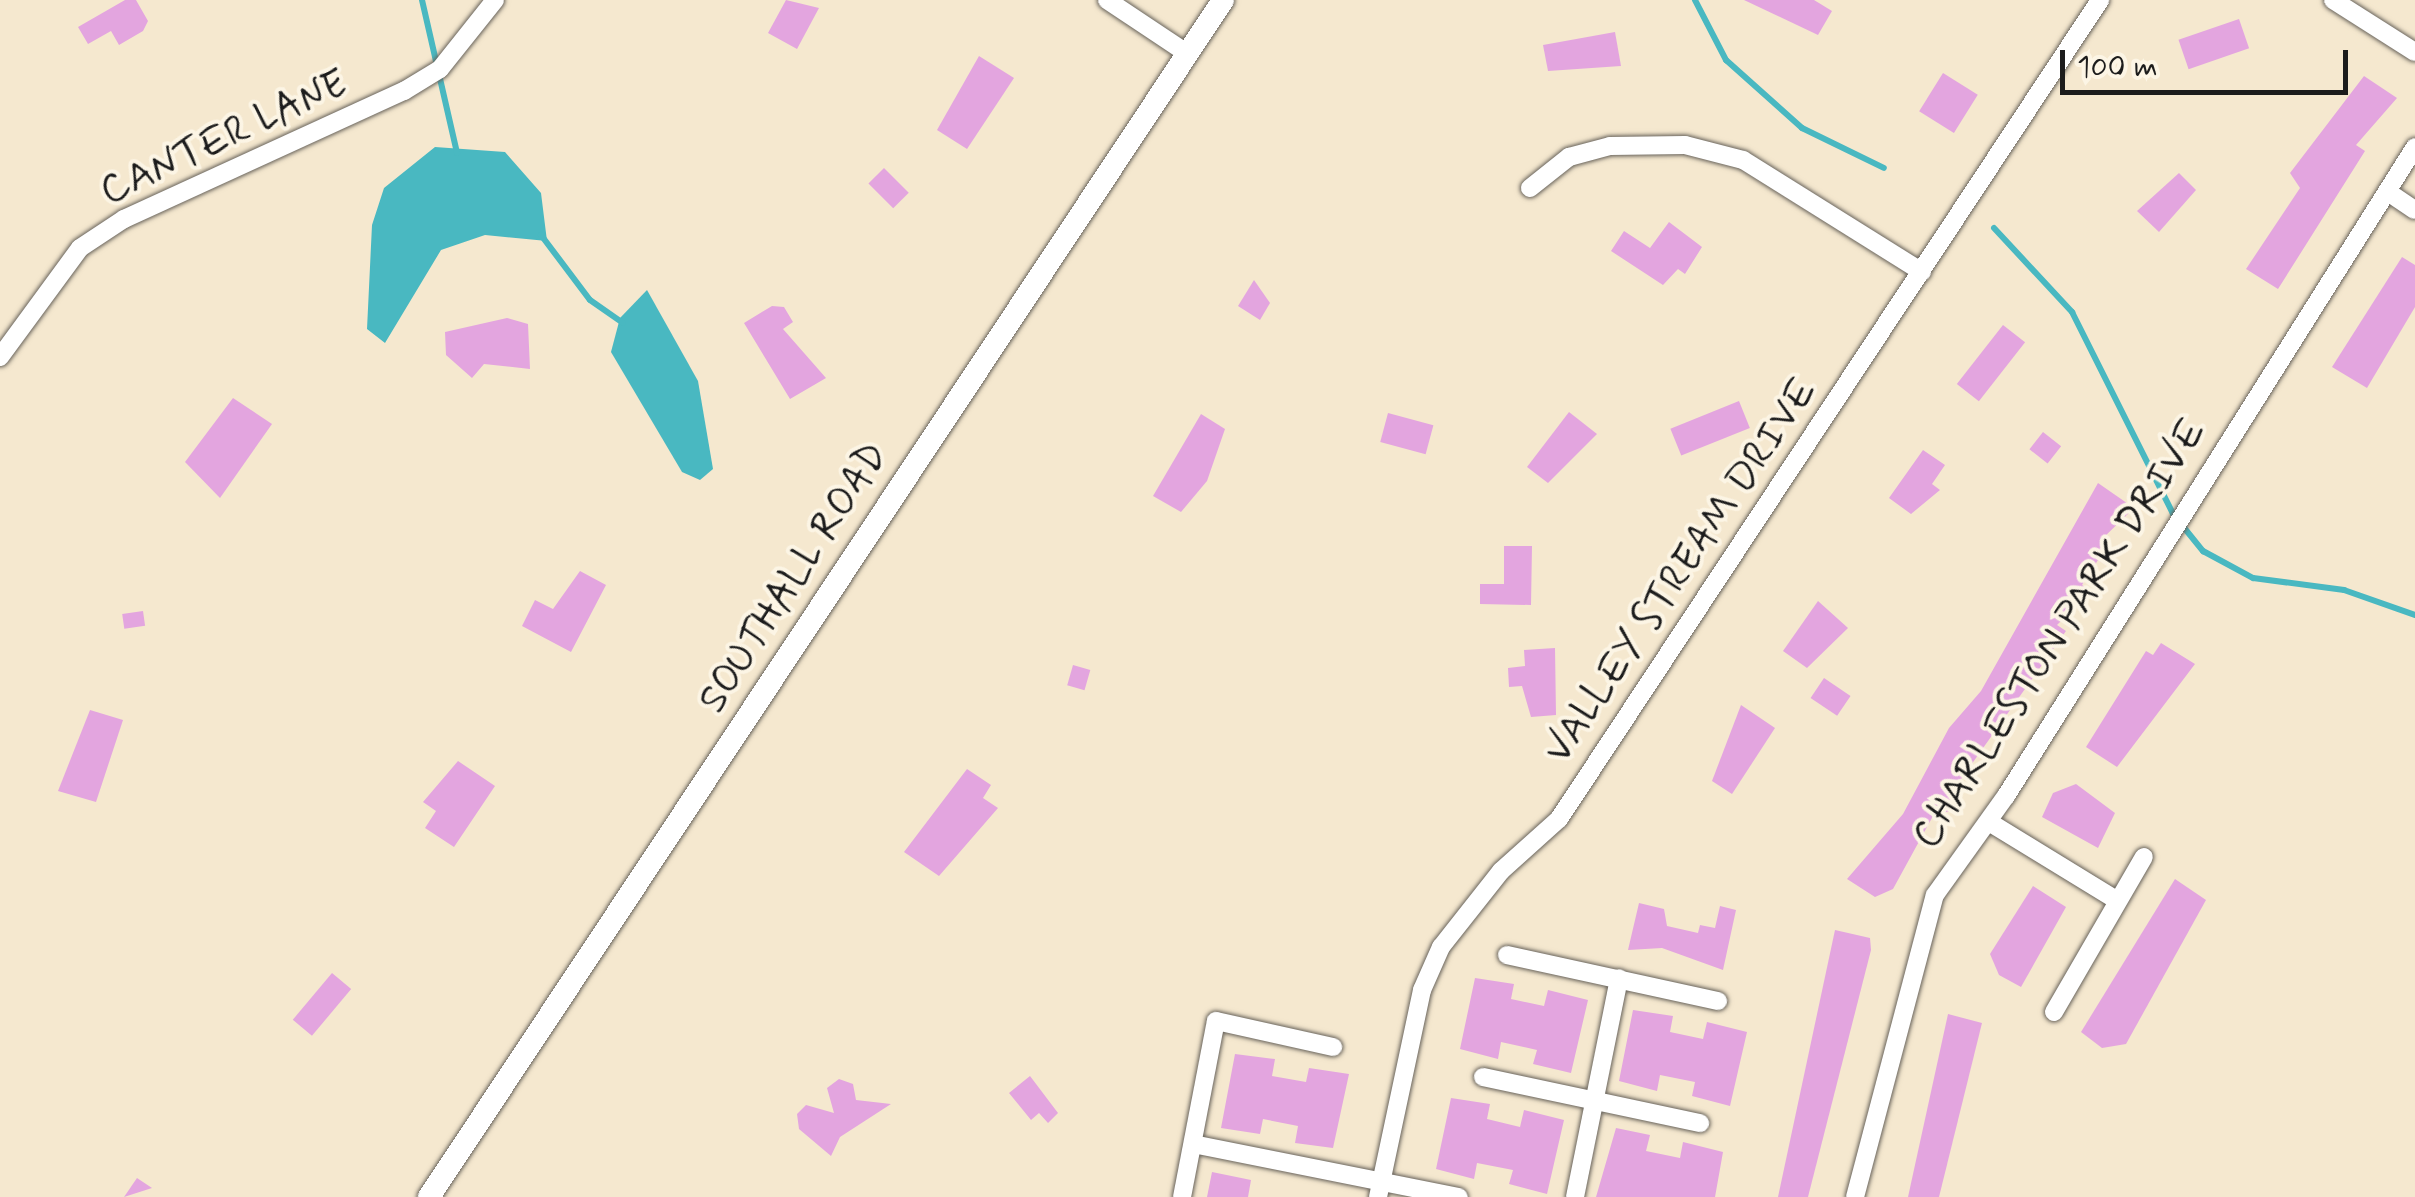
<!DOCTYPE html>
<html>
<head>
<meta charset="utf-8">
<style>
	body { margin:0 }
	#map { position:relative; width:2415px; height:1197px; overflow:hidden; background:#f5e8cf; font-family:Mynerve,sans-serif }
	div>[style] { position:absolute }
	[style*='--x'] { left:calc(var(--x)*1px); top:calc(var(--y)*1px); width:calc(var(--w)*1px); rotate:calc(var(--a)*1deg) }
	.water>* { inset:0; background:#49b8c1 }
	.stream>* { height:6px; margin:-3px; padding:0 3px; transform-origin:3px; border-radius:3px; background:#49b8c1 }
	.building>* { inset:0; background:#e3a5df; transform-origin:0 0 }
	.roads { filter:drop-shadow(0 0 2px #68635b) drop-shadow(0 0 2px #68635b) }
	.minor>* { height:18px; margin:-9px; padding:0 9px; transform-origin:9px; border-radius:9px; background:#fff }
	.tertiary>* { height:22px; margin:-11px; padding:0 11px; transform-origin:11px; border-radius:11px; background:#fff }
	span { translate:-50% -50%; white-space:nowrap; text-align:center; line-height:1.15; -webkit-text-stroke:8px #fcf5e5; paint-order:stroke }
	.street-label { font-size:40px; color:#1c1c1c }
	.scale { position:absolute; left:2060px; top:50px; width:288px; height:45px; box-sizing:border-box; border:5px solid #1c1c1c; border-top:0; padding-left:12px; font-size:30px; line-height:35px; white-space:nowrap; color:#1c1c1c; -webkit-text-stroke:8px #fcf5e5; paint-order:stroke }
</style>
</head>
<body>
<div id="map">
	<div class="water">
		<div style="clip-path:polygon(435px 147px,505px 152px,541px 193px,547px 241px,485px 235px,441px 250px,385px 343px,367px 329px,372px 225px,384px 188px)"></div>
		<div style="clip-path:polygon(647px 290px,698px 381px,713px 469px,700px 480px,682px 472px,611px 352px,620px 318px)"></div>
	</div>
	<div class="stream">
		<div style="--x:422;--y:0;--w:157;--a:77.1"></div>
		<div style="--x:1695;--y:0;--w:68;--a:62.7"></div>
		<div style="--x:1726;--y:60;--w:102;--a:41.8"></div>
		<div style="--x:1802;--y:128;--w:91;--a:26"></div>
		<div style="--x:1994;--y:228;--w:115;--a:47.1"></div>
		<div style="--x:2072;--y:312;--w:226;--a:63.4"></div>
		<div style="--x:2173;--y:514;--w:48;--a:51"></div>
		<div style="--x:2203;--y:551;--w:57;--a:28.4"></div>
		<div style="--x:2253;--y:578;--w:92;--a:7.5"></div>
		<div style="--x:2344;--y:590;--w:75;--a:19.4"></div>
		<div style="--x:541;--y:235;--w:81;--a:53"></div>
		<div style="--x:590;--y:300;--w:40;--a:34.9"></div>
	</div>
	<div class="building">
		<div style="clip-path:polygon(125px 0,136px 0,148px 21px,143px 31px,119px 45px,111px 31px,88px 44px,78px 27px)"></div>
		<div style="clip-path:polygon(786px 0,819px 8px,797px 49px,768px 33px)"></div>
		<div style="clip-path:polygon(1744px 0,1814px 0,1832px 11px,1818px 35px)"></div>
		<div style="left:2239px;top:19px;width:31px;height:64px;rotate:71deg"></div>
		<div style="clip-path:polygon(1615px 32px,1621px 66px,1548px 71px,1543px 45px)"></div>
		<div style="clip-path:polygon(979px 56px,1014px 78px,967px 149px,937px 130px)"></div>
		<div style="left:1943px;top:73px;width:41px;height:45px;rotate:32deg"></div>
		<div style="clip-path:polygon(2364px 76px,2397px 98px,2356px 145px,2365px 151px,2278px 289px,2246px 269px,2300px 188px,2290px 173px)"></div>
		<div style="left:884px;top:168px;width:35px;height:22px;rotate:45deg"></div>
		<div style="clip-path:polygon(2179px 173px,2196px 190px,2159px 232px,2137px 211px)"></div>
		<div style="clip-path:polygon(1669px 222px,1702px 247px,1685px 274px,1678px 269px,1663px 285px,1611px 251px,1624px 231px,1650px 248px)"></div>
		<div style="clip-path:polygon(2402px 257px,2415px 265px,2415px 307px,2367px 388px,2332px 367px)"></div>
		<div style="clip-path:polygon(1254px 280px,1270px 303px,1260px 320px,1238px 306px)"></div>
		<div style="clip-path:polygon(772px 306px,784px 307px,793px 322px,783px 329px,826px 378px,790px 399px,744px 323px)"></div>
		<div style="clip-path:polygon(507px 318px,528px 324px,530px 369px,484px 364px,472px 378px,446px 355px,445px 332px)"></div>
		<div style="left:2003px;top:325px;width:28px;height:75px;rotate:38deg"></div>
		<div style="clip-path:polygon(233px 398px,272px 424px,220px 498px,185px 462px)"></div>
		<div style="left:1739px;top:401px;width:29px;height:74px;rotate:68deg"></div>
		<div style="clip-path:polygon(1569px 412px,1597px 434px,1548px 483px,1527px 467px)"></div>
		<div style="left:1388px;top:413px;width:47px;height:30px;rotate:15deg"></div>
		<div style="clip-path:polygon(1201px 414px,1225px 429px,1207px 481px,1181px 512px,1153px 496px)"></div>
		<div style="left:2043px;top:432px;width:23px;height:22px;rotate:38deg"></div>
		<div style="clip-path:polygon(1923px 450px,1945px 465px,1932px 484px,1940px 490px,1911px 514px,1889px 498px)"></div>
		<div style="clip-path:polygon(2098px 483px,2134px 508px,2100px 541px,2116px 551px,2107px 565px,2098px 560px,2082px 585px,2091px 591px,2057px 625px,2066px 631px,1954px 789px,1962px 794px,1953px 810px,1933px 816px,1893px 889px,1875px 897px,1847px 879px,1903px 814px,1949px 728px,1981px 691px)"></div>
		<div style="clip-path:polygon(1504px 546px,1532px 546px,1531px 605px,1480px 604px,1480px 584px,1504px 584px)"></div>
		<div style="clip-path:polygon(580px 571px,606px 585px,571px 652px,522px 626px,535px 600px,553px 609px)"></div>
		<div style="clip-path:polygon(1818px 601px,1848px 628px,1807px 668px,1783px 651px)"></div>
		<div style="left:143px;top:611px;width:15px;height:21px;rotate:82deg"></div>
		<div style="clip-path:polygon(2161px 643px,2195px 664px,2117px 767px,2086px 747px,2146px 651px,2153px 655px)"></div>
		<div style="clip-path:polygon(1555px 648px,1556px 715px,1531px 717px,1522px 686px,1509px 687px,1508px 668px,1525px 666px,1524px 650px)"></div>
		<div style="left:1073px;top:665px;width:18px;height:21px;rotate:16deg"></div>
		<div style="left:1824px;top:678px;width:32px;height:24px;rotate:34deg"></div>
		<div style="clip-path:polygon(1741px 705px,1775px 728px,1732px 794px,1712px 781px)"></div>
		<div style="clip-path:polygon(90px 710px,123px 720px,96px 802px,58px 791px)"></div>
		<div style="clip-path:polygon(458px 761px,495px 786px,454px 847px,425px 828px,436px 811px,423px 802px)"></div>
		<div style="clip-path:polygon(967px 769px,991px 785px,983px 798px,998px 808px,939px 876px,904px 852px)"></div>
		<div style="clip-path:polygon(2076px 784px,2115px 813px,2098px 848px,2042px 817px,2053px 793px)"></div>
		<div style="clip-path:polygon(2175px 879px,2206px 900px,2126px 1044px,2102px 1048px,2081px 1032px)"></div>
		<div style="clip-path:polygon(2033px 886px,2066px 907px,2021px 987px,1999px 975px,1990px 954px)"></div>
		<div style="clip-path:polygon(1639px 903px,1664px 909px,1667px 926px,1698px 933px,1700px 925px,1715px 928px,1720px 906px,1736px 910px,1723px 970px,1662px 948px,1628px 950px)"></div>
		<div style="clip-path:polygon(1835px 930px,1870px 938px,1871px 950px,1808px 1197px,1778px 1197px)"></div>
		<div style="left:332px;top:973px;width:25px;height:61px;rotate:40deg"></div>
		<div style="clip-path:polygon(1475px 978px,1514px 984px,1511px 999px,1544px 1006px,1548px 990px,1588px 1000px,1571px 1073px,1533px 1064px,1537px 1050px,1501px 1042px,1498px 1059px,1460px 1049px)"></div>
		<div style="clip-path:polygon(1633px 1010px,1673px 1016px,1670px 1032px,1703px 1039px,1707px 1022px,1747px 1032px,1730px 1106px,1692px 1096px,1695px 1082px,1660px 1075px,1657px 1091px,1619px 1081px)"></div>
		<div style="clip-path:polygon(1948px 1014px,1982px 1023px,1939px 1197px,1908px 1197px)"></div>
		<div style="clip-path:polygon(1235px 1054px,1275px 1059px,1272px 1076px,1306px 1082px,1309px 1068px,1349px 1074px,1333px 1148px,1295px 1143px,1298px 1126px,1263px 1119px,1260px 1134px,1221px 1128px)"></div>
		<div style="clip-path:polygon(1030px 1076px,1058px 1113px,1048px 1123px,1039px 1113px,1031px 1120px,1009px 1093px)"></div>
		<div style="clip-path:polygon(839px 1079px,853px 1084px,856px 1100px,891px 1104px,840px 1137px,831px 1156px,799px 1129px,797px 1114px,806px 1105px,834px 1113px,827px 1088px)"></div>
		<div style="clip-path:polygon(1451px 1098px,1490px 1104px,1487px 1119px,1520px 1127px,1524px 1110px,1564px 1120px,1547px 1194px,1509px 1184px,1513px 1170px,1477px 1163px,1474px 1179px,1436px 1169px)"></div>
		<div style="clip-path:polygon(1616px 1128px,1650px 1135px,1646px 1151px,1680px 1158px,1683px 1142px,1723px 1152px,1715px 1197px,1596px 1197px)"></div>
		<div style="clip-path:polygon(1212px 1172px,1251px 1180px,1248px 1197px,1207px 1197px)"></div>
		<div style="clip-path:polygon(137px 1178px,152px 1188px,124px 1197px)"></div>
	</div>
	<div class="roads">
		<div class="minor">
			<div style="--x:1107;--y:0;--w:97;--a:33.7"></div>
			<div style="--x:2333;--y:0;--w:97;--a:32.4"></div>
			<div style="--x:1530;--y:188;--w:50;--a:-38.5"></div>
			<div style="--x:1569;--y:157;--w:42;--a:-15"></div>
			<div style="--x:1610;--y:146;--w:75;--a:-0.8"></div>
			<div style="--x:1685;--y:145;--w:60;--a:14.5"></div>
			<div style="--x:1743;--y:160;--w:211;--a:32"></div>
			<div style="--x:2388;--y:192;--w:32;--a:34"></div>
			<div style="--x:0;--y:357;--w:135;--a:-53.7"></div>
			<div style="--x:80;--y:248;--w:53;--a:-33.4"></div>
			<div style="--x:124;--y:219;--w:308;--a:-24.6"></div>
			<div style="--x:404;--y:91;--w:42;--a:-31.4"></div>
			<div style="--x:440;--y:69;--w:88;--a:-51.4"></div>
			<div style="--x:1989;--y:822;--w:151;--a:31.5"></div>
			<div style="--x:1507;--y:955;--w:216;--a:12.3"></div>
			<div style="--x:2054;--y:1012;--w:179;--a:-59.9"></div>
			<div style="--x:1483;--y:1077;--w:222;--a:12"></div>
			<div style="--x:1193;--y:1144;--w:271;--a:11.3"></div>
			<div style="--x:1182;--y:1197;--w:179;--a:-79.1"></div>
			<div style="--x:1216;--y:1021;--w:120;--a:12.5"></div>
			<div style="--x:1378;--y:1197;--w:212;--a:-78"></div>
			<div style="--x:1422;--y:990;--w:47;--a:-66.2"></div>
			<div style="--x:1441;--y:947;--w:97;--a:-51.7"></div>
			<div style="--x:1501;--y:871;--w:78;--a:-41.9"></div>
			<div style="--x:1559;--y:819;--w:982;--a:-56.55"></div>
			<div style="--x:1575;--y:1197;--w:223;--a:-78.6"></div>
			<div style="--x:1855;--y:1197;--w:312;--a:-75.2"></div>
			<div style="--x:1935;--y:895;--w:122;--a:-54.4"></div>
			<div style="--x:2006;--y:796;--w:767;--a:-57.78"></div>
		</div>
		<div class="tertiary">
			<div style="--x:429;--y:1197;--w:1436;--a:-56.44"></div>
		</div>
	</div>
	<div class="street-label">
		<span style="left:224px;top:138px;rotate:-25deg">CANTER LANE</span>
		<span style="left:1681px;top:571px;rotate:-56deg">VALLEY STREAM DRIVE</span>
		<span style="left:794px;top:578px;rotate:-57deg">SOUTHALL ROAD</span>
		<span style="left:2060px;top:634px;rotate:-57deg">CHARLESTON PARK DRIVE</span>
	</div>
	<div class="scale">100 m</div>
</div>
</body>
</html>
